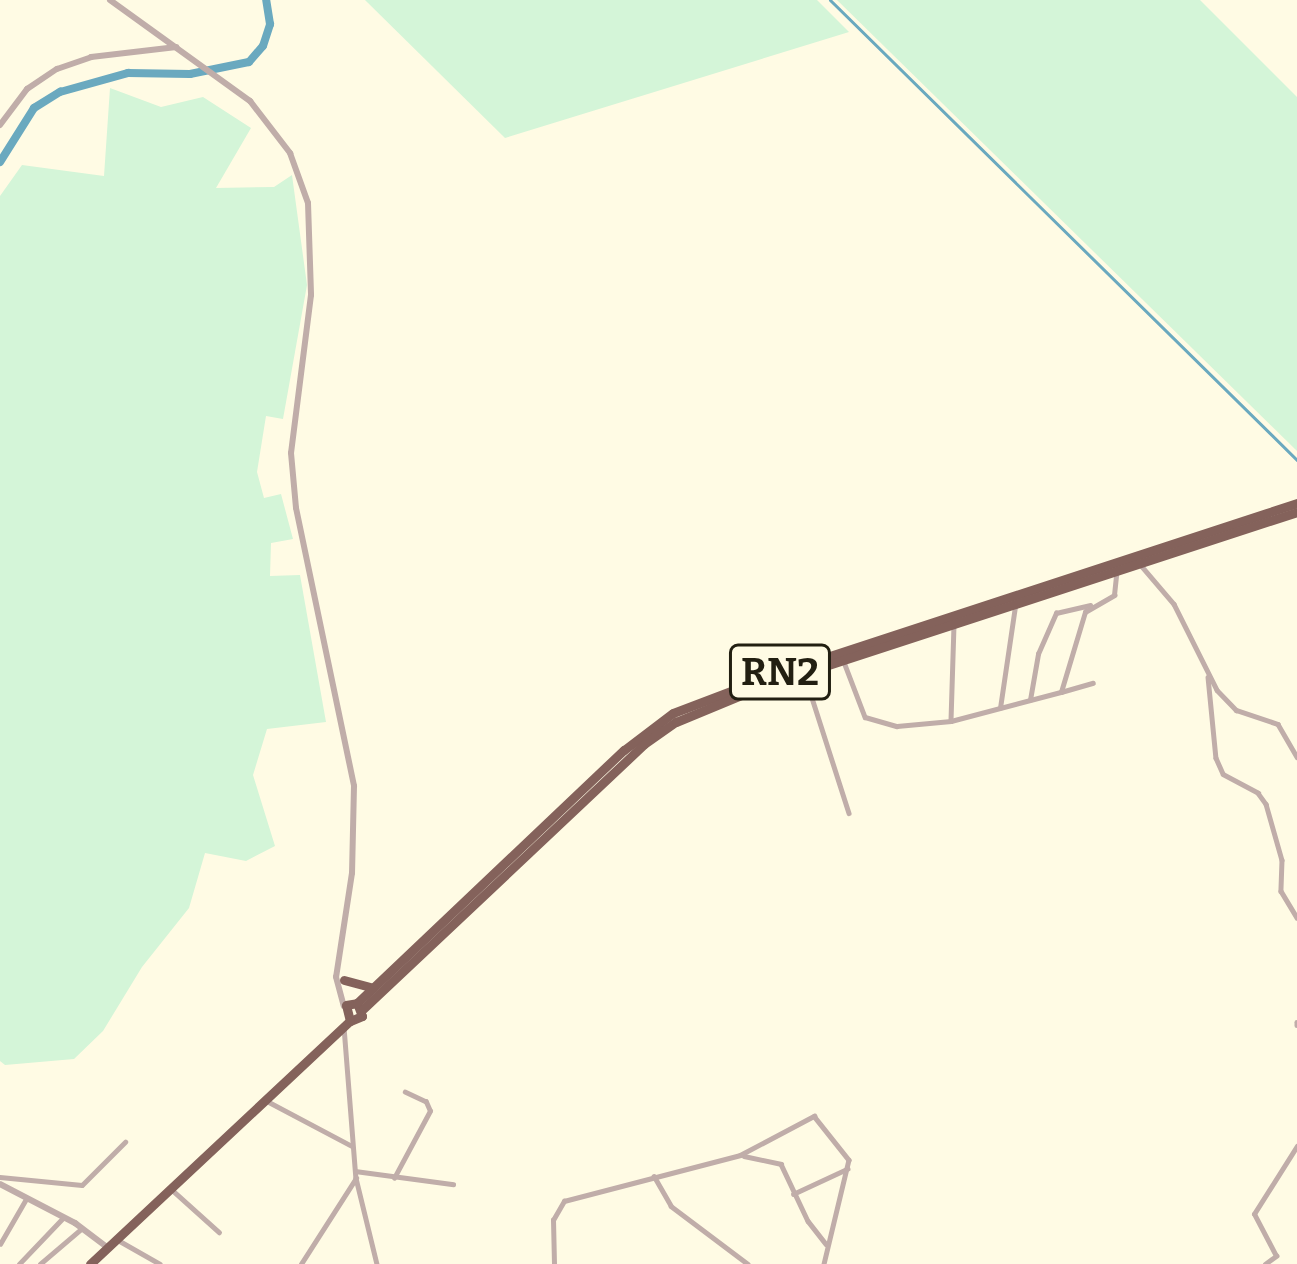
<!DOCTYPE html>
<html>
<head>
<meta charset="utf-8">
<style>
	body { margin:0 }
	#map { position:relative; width:1297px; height:1264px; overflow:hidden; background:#fffbe4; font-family:Bitter,serif }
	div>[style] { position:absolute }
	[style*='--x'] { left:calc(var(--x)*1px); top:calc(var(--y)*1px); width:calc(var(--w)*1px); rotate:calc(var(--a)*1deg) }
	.green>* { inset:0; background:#d4f5d8 }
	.stream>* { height:3px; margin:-1.5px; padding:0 1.5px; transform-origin:1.5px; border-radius:1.5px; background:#6aa9bf }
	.canal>* { height:8px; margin:-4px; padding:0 4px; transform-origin:4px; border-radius:4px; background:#6aa9bf }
	.minor>* { height:4.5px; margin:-2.25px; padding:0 2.25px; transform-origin:2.25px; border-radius:2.25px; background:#c0ada9 }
	.tertiary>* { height:6px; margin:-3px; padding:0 3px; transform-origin:3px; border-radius:3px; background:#c0ada9 }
	.trunk>* { height:9px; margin:-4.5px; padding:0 4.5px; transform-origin:4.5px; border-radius:4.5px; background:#84625b }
	span { translate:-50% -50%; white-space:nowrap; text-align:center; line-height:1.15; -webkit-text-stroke:12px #fffbe4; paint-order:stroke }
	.shield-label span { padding:3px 9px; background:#fffbe4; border:3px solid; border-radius:9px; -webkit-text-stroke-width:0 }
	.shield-label { font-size:39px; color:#221f11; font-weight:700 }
</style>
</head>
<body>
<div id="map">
	<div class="green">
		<div style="clip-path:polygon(365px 0,817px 0,849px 32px,505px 138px)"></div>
		<div style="clip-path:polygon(837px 0,1200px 0,1297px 97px,1297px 451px)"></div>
		<div style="clip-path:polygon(110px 88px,161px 107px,203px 97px,251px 128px,216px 188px,274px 187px,292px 175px,307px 285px,283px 419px,266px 416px,257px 472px,264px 498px,281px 494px,293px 539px,271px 543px,270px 576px,300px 575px,326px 722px,267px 729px,253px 775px,275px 846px,246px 861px,205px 853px,189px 908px,142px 967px,103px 1031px,74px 1059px,5px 1065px,0 1061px,0 196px,22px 165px,104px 176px)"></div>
	</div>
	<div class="stream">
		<div style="--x:830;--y:0;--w:656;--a:44.57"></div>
	</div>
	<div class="canal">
		<div style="--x:0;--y:162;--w:64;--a:-57.8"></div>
		<div style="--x:34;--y:108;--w:31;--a:-32"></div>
		<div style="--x:60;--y:92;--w:71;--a:-15.6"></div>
		<div style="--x:128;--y:73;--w:62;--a:0.9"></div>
		<div style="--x:190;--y:74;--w:60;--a:-11.5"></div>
		<div style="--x:249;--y:62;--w:21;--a:-49"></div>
		<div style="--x:263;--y:46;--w:23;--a:-72"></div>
		<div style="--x:270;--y:24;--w:24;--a:-99"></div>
	</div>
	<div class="minor">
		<div style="--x:1139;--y:563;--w:54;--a:49.5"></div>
		<div style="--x:1174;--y:604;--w:96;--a:63.4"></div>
		<div style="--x:1217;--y:690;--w:28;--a:46"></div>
		<div style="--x:1236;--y:710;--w:44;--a:18.4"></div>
		<div style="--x:1278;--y:724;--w:38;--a:60"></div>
		<div style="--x:954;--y:625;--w:96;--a:91.8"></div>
		<div style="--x:951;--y:721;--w:114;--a:-14.8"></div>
		<div style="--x:1061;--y:692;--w:84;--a:-73.3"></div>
		<div style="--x:1085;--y:612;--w:34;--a:-30"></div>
		<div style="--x:1114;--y:595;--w:20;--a:-84"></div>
		<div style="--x:844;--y:662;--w:59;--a:69.1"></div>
		<div style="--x:865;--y:717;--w:33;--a:16"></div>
		<div style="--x:897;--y:726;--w:54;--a:-5.3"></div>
		<div style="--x:804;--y:673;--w:147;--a:72.2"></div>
		<div style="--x:1208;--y:677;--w:81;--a:84.4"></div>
		<div style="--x:1216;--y:758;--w:17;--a:66"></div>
		<div style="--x:1223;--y:774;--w:40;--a:28"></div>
		<div style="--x:1258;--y:793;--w:14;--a:54"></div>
		<div style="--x:1266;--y:804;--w:58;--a:74.1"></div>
		<div style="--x:1282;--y:860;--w:31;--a:92"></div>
		<div style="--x:1281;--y:891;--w:31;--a:59"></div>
		<div style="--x:1061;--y:692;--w:33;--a:-16"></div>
		<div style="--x:1030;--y:700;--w:47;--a:-80.1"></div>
		<div style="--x:1038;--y:654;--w:45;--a:-66.3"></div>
		<div style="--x:1056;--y:613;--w:35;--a:-13"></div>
		<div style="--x:1000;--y:708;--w:103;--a:-81.6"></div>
		<div style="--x:1297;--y:1022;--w:3;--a:90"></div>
		<div style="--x:344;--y:1027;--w:151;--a:85.5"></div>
		<div style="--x:356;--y:1178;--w:89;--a:76.3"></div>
		<div style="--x:267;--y:1101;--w:96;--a:27.9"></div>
		<div style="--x:744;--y:1156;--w:38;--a:12"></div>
		<div style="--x:781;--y:1164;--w:63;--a:64.7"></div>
		<div style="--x:808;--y:1221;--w:29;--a:52"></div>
		<div style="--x:355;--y:1171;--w:99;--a:7.6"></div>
		<div style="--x:654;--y:1176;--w:34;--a:60"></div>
		<div style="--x:671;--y:1206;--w:96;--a:37"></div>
		<div style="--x:0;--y:1177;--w:82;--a:5.6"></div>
		<div style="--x:82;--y:1185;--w:61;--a:-45"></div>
		<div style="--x:394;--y:1178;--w:76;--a:-61.8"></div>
		<div style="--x:430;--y:1111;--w:10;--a:-114"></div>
		<div style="--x:426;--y:1102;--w:23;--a:-155"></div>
		<div style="--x:170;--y:1188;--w:66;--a:41.9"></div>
		<div style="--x:793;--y:1194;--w:60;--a:-24.8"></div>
		<div style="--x:118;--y:1240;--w:48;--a:29.7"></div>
		<div style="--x:0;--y:1244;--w:52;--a:-60"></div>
		<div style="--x:19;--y:1264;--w:64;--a:-46.3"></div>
		<div style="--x:40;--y:1264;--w:54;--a:-40.5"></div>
		<div style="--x:301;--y:1264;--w:102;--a:-57.4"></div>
		<div style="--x:554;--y:1264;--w:44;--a:-91.3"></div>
		<div style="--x:553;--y:1220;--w:22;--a:-60"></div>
		<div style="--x:564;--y:1201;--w:182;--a:-14.6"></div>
		<div style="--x:740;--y:1155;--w:84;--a:-27.8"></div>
		<div style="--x:814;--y:1116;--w:56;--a:51.5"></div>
		<div style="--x:849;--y:1160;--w:107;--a:103.5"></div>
		<div style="--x:1265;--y:1264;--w:14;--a:-36"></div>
		<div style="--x:1276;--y:1256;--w:47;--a:-117.6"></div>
		<div style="--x:1254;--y:1214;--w:80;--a:-57.7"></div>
	</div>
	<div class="tertiary">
		<div style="--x:110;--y:0;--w:173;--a:35.8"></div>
		<div style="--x:250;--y:101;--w:66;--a:52.4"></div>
		<div style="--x:290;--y:153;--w:53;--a:70.2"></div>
		<div style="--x:308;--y:203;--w:92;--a:88.1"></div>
		<div style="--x:311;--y:295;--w:159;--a:97.2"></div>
		<div style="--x:291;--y:453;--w:55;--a:84.8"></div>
		<div style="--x:296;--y:508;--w:284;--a:78.2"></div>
		<div style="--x:354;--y:786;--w:87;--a:91.3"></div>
		<div style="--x:352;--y:873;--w:105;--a:98.7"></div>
		<div style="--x:336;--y:977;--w:30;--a:75"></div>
		<div style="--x:0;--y:125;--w:45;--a:-53.1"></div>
		<div style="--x:27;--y:89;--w:36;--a:-34"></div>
		<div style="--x:57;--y:69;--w:36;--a:-19"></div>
		<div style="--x:91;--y:57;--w:86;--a:-6.7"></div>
		<div style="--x:0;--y:1184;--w:85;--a:27.5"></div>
		<div style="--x:75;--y:1223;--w:40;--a:37"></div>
	</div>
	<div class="trunk">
		<div style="--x:344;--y:980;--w:30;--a:15"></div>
		<div style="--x:357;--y:1003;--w:14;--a:69"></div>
		<div style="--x:362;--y:1016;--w:13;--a:157"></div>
		<div style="--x:350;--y:1021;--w:16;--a:-104"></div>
		<div style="--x:346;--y:1005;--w:11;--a:-10"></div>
		<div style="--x:357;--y:1003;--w:368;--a:-43.5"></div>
		<div style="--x:624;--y:750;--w:61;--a:-37.1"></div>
		<div style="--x:673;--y:713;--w:116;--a:-20.8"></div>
		<div style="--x:781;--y:672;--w:543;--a:-18.13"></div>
		<div style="--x:363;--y:1009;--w:386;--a:-43.3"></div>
		<div style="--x:644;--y:744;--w:39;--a:-35"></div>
		<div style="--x:676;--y:722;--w:92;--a:-22.4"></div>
		<div style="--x:761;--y:687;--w:564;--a:-18.08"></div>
		<div style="--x:90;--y:1264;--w:356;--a:-43.1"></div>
	</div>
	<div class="shield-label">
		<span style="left:780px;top:672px">RN2</span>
	</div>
</div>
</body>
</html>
